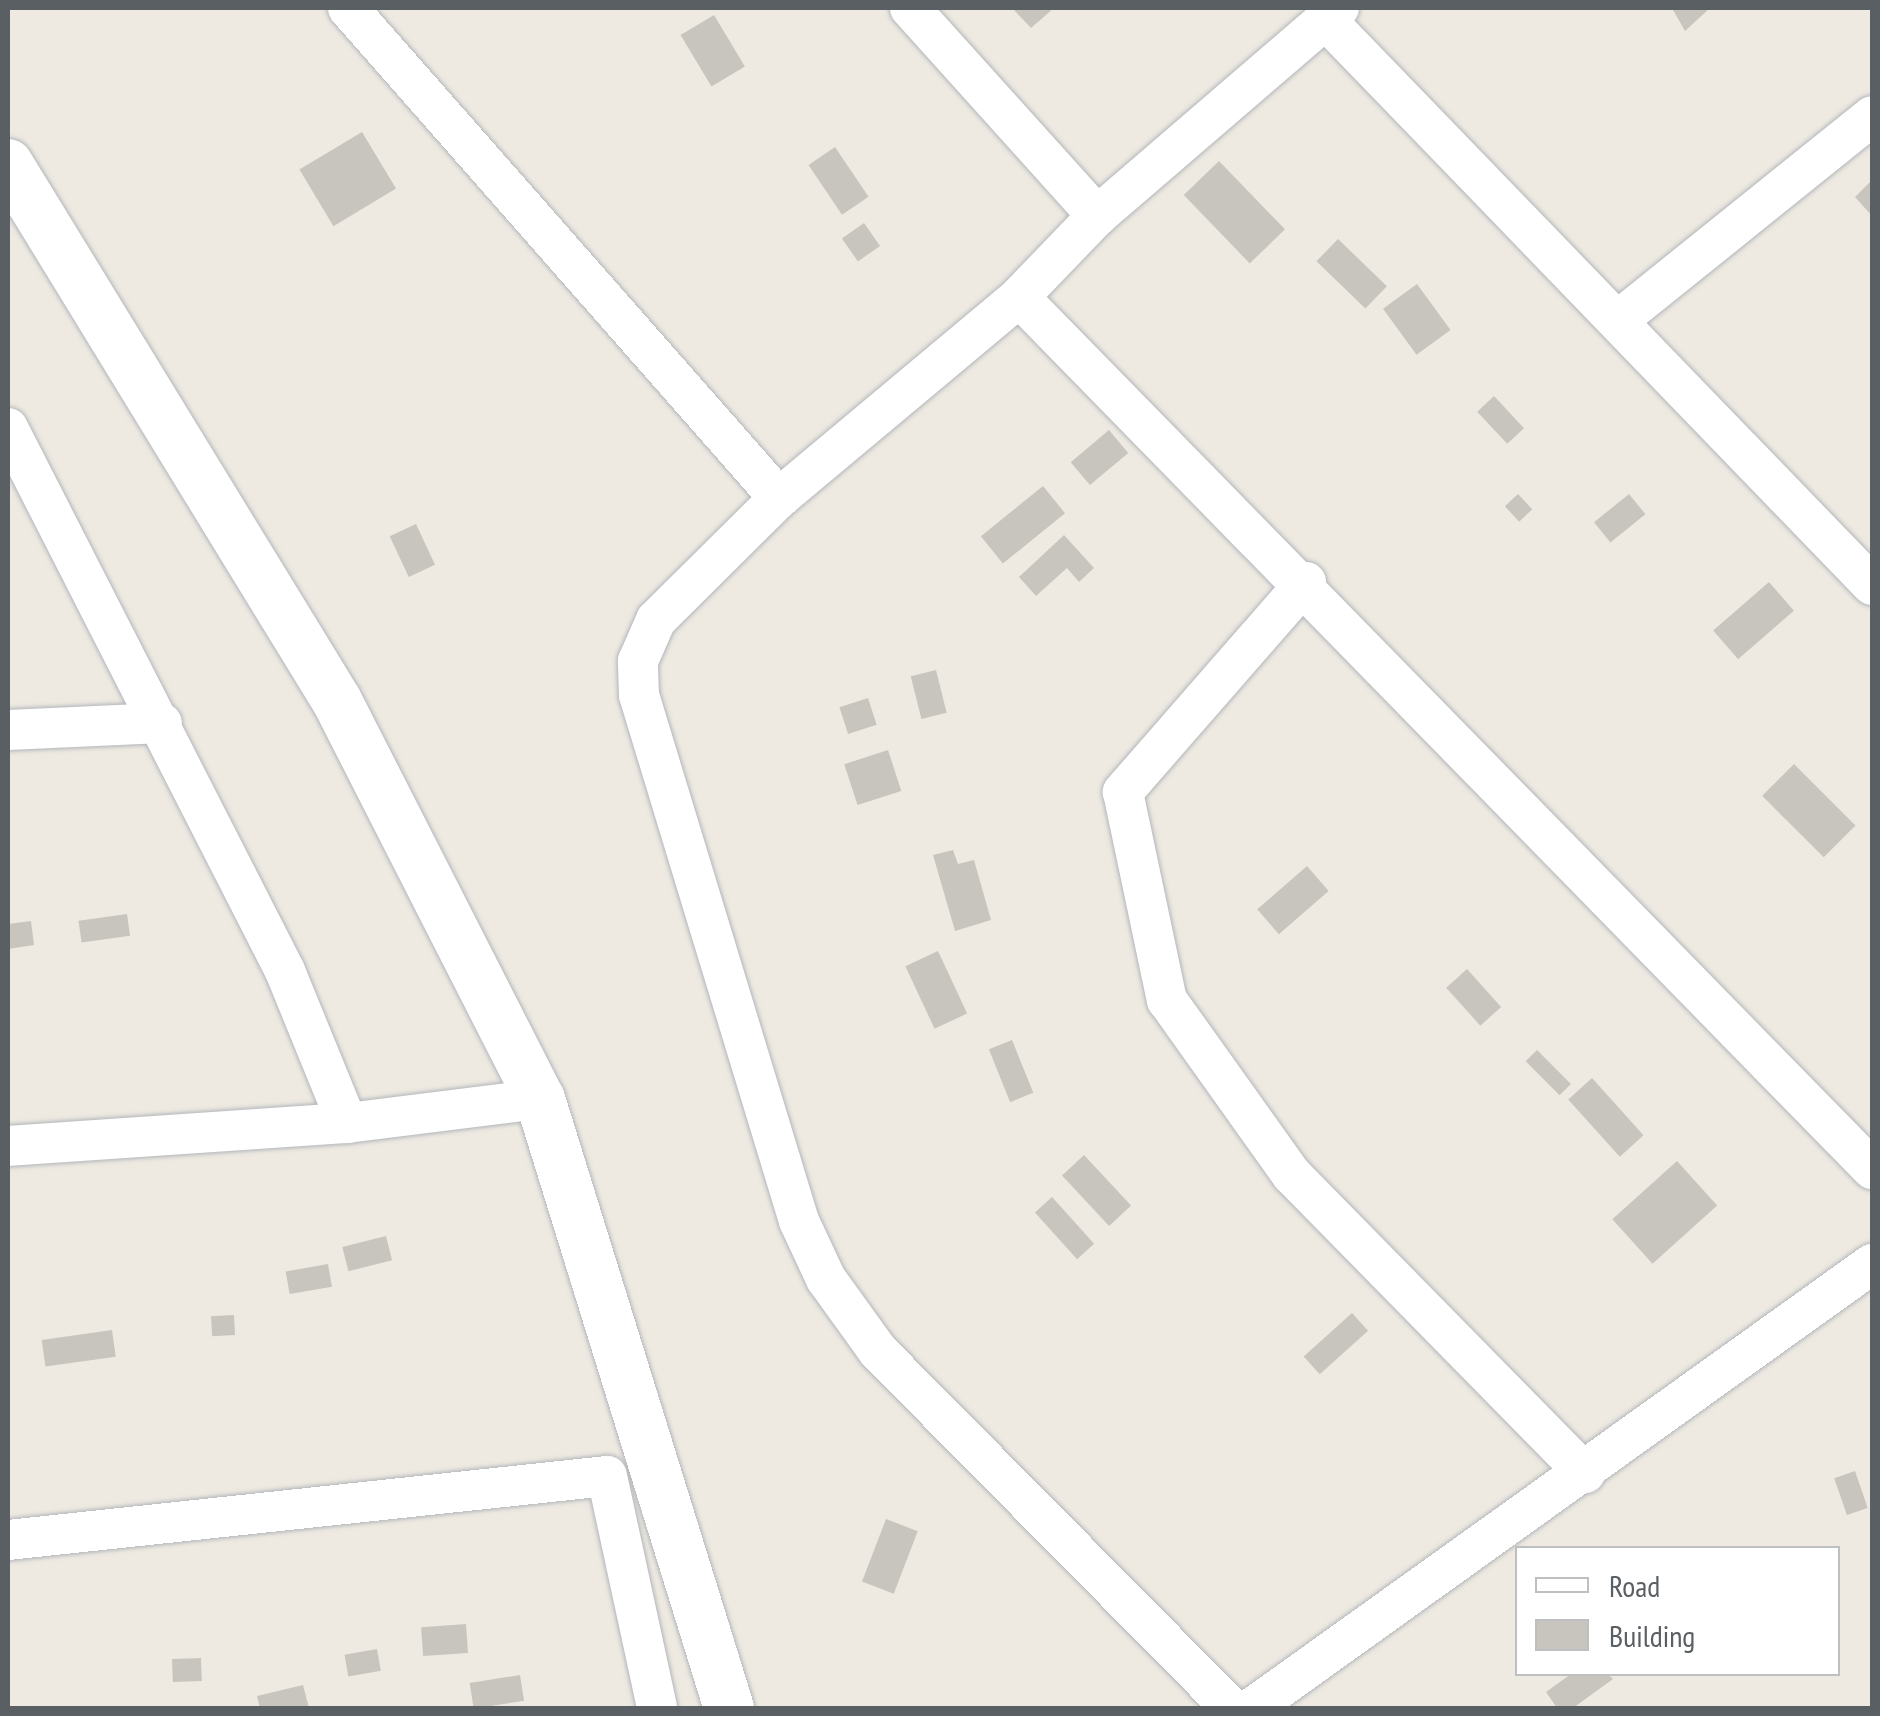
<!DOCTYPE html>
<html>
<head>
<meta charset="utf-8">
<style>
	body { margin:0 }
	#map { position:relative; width:1880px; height:1716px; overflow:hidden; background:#eeeae2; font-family:"PT Sans Narrow",sans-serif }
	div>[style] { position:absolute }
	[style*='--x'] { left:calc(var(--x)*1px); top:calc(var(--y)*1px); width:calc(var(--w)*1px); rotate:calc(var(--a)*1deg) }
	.building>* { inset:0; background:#c8c5bf; transform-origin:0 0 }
	.roads { filter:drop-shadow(0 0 2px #b3b6ba) drop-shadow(0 0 2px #b3b6ba) }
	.minor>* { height:40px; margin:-20px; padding:0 20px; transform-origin:20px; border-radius:20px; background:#fff }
	.tertiary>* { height:50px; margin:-25px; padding:0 25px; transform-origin:25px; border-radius:25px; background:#fff }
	span { translate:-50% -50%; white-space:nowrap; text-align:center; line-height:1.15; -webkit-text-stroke:9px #fff; paint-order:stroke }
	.frame { position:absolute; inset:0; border:10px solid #5a5f63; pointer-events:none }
	.legend { position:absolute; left:1515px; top:1546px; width:325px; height:130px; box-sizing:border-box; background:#fff; border:2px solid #bdbfc1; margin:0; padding:12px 18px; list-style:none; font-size:30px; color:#5a5f63 }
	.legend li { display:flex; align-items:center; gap:20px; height:50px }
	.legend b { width:50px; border:2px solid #bdbfc1 }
</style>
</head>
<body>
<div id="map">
	<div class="building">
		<div style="clip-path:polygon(1012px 8px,1054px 8px,1031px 28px)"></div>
		<div style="clip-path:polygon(1672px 8px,1710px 8px,1685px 31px)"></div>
		<div style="left:714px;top:15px;width:60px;height:39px;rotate:59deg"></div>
		<div style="left:362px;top:132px;width:66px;height:73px;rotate:59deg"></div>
		<div style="left:835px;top:147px;width:60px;height:32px;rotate:56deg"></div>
		<div style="left:1219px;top:161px;width:95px;height:49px;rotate:46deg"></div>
		<div style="clip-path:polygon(1872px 180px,1872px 216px,1855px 197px)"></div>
		<div style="left:864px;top:223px;width:28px;height:27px;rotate:55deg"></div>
		<div style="left:1338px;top:239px;width:68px;height:31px;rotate:44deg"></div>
		<div style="left:1417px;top:284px;width:57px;height:42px;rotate:54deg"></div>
		<div style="left:1494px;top:396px;width:44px;height:23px;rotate:47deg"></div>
		<div style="left:1109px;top:430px;width:30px;height:50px;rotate:50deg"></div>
		<div style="left:1043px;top:486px;width:35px;height:80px;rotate:51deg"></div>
		<div style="left:1518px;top:494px;width:21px;height:18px;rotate:47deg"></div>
		<div style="left:1629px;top:494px;width:26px;height:45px;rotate:51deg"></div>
		<div style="left:416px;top:524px;width:45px;height:29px;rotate:65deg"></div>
		<div style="clip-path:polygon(1064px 535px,1094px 568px,1079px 582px,1067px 568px,1036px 596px,1019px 577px)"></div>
		<div style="left:1769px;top:582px;width:38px;height:74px;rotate:49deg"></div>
		<div style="left:936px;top:670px;width:44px;height:26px;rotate:76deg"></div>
		<div style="left:868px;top:698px;width:28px;height:30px;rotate:72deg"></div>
		<div style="left:888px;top:750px;width:43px;height:46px;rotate:72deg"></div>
		<div style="left:1794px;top:764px;width:87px;height:45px;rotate:45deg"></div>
		<div style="clip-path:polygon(953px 850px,958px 864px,974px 860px,991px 920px,955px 931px,933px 855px)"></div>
		<div style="left:1307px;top:866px;width:33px;height:66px;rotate:49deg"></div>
		<div style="left:127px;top:914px;width:22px;height:49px;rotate:82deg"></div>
		<div style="clip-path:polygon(31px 921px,34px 945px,8px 949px,8px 924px)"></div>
		<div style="left:938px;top:951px;width:69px;height:36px;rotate:65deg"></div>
		<div style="left:1467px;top:969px;width:51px;height:28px;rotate:48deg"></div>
		<div style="left:1012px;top:1040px;width:57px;height:25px;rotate:68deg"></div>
		<div style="left:1537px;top:1050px;width:48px;height:16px;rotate:45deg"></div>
		<div style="left:1592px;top:1078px;width:77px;height:32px;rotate:48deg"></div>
		<div style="left:1084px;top:1155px;width:69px;height:30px;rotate:47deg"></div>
		<div style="left:1677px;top:1161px;width:60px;height:87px;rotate:48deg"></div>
		<div style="left:1052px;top:1197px;width:63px;height:23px;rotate:48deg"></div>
		<div style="left:386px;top:1236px;width:25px;height:45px;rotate:76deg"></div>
		<div style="left:328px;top:1264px;width:23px;height:43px;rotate:80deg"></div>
		<div style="left:1352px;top:1313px;width:24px;height:65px;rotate:48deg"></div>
		<div style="left:234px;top:1315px;width:20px;height:23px;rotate:87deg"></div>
		<div style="left:112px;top:1330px;width:27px;height:71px;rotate:82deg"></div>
		<div style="left:1855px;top:1471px;width:39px;height:22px;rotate:71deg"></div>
		<div style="left:886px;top:1519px;width:34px;height:67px;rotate:21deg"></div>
		<div style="left:466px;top:1624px;width:29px;height:45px;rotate:86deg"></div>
		<div style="left:377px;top:1649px;width:22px;height:33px;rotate:80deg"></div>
		<div style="left:201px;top:1658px;width:23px;height:29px;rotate:88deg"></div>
		<div style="clip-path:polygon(1571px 1674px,1608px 1674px,1613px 1679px,1573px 1708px,1557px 1708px,1546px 1692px)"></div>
		<div style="left:520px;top:1675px;width:26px;height:51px;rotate:81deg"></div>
		<div style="clip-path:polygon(303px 1685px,309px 1708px,260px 1708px,257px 1696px)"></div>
	</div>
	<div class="roads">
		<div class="minor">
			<div style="--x:348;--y:8;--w:653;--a:48.67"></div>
			<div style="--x:910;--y:8;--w:280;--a:48"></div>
			<div style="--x:1325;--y:19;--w:787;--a:45.98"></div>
			<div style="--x:1019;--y:297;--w:1220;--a:45.63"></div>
			<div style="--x:1621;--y:318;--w:322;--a:-38.8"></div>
			<div style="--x:8;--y:428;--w:610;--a:62.97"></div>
			<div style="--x:285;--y:971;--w:164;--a:67.8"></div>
			<div style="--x:1306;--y:582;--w:279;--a:131.1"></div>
			<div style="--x:1123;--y:792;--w:213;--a:78.1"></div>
			<div style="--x:1167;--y:1000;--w:215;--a:54.5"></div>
			<div style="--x:1292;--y:1175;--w:418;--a:45.5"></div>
			<div style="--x:8;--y:730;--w:154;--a:-2.6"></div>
			<div style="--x:8;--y:1146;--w:340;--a:-3.9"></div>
			<div style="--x:347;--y:1123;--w:194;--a:-7.1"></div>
			<div style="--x:8;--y:1540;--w:602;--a:-6.1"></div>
			<div style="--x:607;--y:1476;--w:237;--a:77.8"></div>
			<div style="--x:1231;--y:1708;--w:502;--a:-134.68"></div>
			<div style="--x:878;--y:1351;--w:89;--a:-125.8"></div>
			<div style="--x:826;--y:1279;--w:64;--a:-115"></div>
			<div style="--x:799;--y:1221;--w:550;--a:-106.92"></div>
			<div style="--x:639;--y:695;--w:34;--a:-92"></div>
			<div style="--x:638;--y:661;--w:45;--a:-66.3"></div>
			<div style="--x:656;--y:620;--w:173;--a:-44.8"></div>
			<div style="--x:779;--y:498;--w:313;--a:-39.9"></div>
			<div style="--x:1019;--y:297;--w:112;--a:-46.1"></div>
			<div style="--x:1097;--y:216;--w:319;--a:-40.7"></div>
			<div style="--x:1252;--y:1708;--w:763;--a:-35.61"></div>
		</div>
		<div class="tertiary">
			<div style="--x:8;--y:164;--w:630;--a:58.51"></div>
			<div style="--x:337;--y:701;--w:447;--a:63"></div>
			<div style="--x:540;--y:1099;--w:638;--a:72.76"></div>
		</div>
	</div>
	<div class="frame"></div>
	<ul class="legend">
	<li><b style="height:12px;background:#fff"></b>Road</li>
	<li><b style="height:28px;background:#c8c5bf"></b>Building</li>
	</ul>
</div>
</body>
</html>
